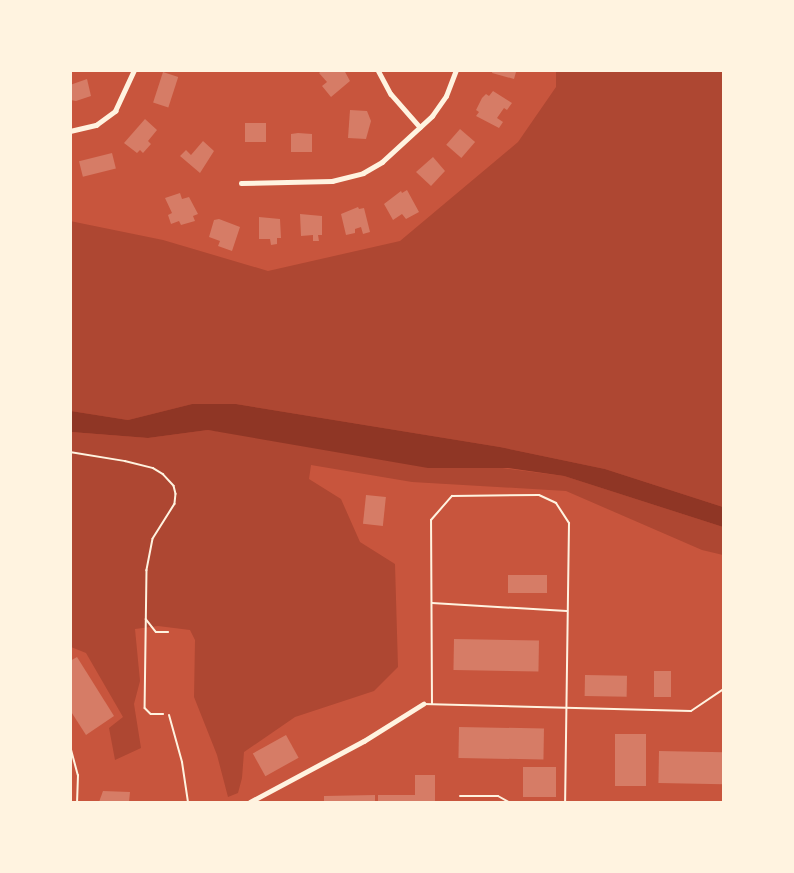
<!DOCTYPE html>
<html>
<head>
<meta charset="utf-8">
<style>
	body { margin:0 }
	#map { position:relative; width:794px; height:873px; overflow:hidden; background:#c8553d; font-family:"Work Sans",sans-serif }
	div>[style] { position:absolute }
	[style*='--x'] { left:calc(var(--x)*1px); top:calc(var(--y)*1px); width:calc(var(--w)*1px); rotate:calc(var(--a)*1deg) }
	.green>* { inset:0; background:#ae4732 }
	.water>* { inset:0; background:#8f3625 }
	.building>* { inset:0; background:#d67c66; transform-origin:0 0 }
	.path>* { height:1.5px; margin:-0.75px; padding:0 0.75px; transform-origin:0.75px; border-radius:0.75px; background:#fff3e0 }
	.service>* { height:2px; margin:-1px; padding:0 1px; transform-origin:1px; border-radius:1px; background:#fff3e0 }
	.minor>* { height:4.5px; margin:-2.25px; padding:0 2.25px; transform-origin:2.25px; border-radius:2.25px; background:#fff3e0 }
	span { translate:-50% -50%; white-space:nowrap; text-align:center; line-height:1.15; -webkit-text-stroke:6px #fff3e0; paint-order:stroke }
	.frame { position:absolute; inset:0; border:72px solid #fff3e0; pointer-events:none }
</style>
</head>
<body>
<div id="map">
	<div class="green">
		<div style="clip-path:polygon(556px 71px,723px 71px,723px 507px,605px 469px,500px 447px,236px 404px,192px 404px,128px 420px,71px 411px,70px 221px,163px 240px,268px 271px,400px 241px,518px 142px,556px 87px)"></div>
		<div style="clip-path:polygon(208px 430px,564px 476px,723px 527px,723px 555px,702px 550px,566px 491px,412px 482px,311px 465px,309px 479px,341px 499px,360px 542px,395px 564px,398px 667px,374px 691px,295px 717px,244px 752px,242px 778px,238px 793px,228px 797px,217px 755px,194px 697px,195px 640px,190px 630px,158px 626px,135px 629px,140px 681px,134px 704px,141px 748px,115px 760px,109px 728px,123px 717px,86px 653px,71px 647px,70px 432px,148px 438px)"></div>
	</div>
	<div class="water">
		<div style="clip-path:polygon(192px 404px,236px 404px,500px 447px,605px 469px,723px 507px,723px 527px,564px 476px,508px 468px,428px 468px,208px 430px,148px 438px,71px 432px,71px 411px,128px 420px)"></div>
	</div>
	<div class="building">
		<div style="clip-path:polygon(322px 70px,344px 70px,350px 81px,331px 97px,322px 86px,327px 82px,319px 73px)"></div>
		<div style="clip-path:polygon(493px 70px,515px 70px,516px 72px,514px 79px,492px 73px)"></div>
		<div style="left:163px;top:72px;width:16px;height:32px;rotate:18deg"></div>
		<div style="clip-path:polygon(87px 79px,91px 96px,76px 101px,70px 100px,70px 85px)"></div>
		<div style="clip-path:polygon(493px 91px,512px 103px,507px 110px,504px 108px,497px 118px,503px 122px,499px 128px,476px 116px,479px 112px,476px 110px,482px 98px,486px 94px,489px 96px)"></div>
		<div style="clip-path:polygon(350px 110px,367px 111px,371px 121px,366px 139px,348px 138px)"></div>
		<div style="clip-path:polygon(145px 119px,157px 130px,148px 141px,151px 144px,143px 153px,140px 150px,137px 153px,124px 143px)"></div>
		<div style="left:245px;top:123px;width:21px;height:19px"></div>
		<div style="left:460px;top:129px;width:20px;height:21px;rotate:41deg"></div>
		<div style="clip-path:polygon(298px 133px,312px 134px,312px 152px,291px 152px,291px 134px)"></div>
		<div style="clip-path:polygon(203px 141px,214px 151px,200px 173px,180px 156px,186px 150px,191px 155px)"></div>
		<div style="left:112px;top:153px;width:16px;height:34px;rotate:76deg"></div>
		<div style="clip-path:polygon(433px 157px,445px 171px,431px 186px,416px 172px)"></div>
		<div style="clip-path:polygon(407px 190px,419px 212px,406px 219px,402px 214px,393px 220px,384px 204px,401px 191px,402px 193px)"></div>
		<div style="clip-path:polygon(180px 193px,182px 199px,189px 197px,198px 214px,193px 216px,195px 221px,181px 225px,179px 221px,171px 224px,168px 215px,172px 213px,165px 198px)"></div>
		<div style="clip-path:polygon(358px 207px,359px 209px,364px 208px,370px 232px,363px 234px,361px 227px,355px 229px,355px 233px,346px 235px,341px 214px)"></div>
		<div style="clip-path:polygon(300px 214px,322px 216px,322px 235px,318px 235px,319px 241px,313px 241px,313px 235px,301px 236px)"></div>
		<div style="clip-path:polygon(259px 217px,280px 219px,281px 238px,277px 238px,277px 244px,271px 245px,270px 239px,259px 239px)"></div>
		<div style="clip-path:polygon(219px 219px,240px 227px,232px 251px,218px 246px,220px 241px,209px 237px,214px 220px)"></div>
		<div style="left:366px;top:495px;width:20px;height:29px;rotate:6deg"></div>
		<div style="left:508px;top:575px;width:39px;height:18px"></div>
		<div style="left:454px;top:639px;width:85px;height:31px;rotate:1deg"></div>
		<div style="clip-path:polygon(77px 657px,114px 716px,86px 735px,70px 710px,70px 661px)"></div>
		<div style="left:654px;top:671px;width:17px;height:26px"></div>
		<div style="left:585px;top:675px;width:42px;height:21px;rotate:1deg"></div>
		<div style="left:459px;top:727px;width:85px;height:31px;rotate:1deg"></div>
		<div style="left:615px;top:734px;width:31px;height:52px"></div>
		<div style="left:286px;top:735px;width:26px;height:38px;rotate:61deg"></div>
		<div style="left:659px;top:751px;width:65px;height:32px;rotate:1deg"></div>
		<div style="left:523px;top:767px;width:33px;height:30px"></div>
		<div style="clip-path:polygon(415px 775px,435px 775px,435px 802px,378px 802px,378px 795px,415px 795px)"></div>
		<div style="clip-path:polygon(103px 791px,130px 792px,129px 802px,99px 802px)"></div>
		<div style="clip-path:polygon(375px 795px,375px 802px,324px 802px,324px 796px)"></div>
	</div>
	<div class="path">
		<div style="--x:70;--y:452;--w:56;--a:9.3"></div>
		<div style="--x:125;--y:461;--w:29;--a:14"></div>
		<div style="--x:153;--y:468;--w:12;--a:31"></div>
		<div style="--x:163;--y:474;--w:16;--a:47"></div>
		<div style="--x:174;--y:486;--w:8;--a:76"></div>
		<div style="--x:176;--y:494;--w:10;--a:96"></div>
		<div style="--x:175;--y:504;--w:41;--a:122.2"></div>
		<div style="--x:153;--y:539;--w:32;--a:101"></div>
		<div style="--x:147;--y:570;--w:138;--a:90.8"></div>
		<div style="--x:145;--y:708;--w:8;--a:45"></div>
		<div style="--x:151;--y:714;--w:12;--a:0"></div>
		<div style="--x:146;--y:619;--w:16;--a:52"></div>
		<div style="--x:156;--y:632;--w:12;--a:0"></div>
	</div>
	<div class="service">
		<div style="--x:432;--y:603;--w:135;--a:3.4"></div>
		<div style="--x:423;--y:704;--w:268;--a:1.5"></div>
		<div style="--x:691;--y:711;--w:40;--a:-34"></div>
		<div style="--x:432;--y:704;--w:184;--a:-90.3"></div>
		<div style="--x:431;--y:520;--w:32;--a:-49"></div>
		<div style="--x:452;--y:496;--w:87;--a:-0.7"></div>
		<div style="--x:539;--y:495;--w:19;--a:25"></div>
		<div style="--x:556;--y:503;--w:24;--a:57"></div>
		<div style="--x:569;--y:523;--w:279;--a:90.8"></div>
		<div style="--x:169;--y:715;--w:49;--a:74.5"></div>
		<div style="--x:182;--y:762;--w:40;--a:81.5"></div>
		<div style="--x:70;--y:746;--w:30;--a:75"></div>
		<div style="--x:78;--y:775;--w:27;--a:92"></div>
		<div style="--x:460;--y:796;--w:38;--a:0"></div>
		<div style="--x:498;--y:796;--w:13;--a:29"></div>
	</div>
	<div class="minor">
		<div style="--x:378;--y:70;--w:27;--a:62"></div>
		<div style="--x:391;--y:94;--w:44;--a:48.7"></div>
		<div style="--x:70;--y:131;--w:27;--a:-13"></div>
		<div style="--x:96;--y:125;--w:24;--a:-36"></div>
		<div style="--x:115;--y:111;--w:45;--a:-65.1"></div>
		<div style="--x:241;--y:183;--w:91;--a:-1.3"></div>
		<div style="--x:332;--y:181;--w:32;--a:-14"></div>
		<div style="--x:363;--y:173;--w:22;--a:-30"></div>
		<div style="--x:382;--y:162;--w:68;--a:-42.6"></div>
		<div style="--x:432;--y:116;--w:24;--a:-55"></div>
		<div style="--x:446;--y:96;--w:28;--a:-69"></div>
		<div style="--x:250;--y:802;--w:129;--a:-28.2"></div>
		<div style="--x:364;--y:741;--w:70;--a:-32.1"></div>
	</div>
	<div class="frame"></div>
</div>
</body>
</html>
